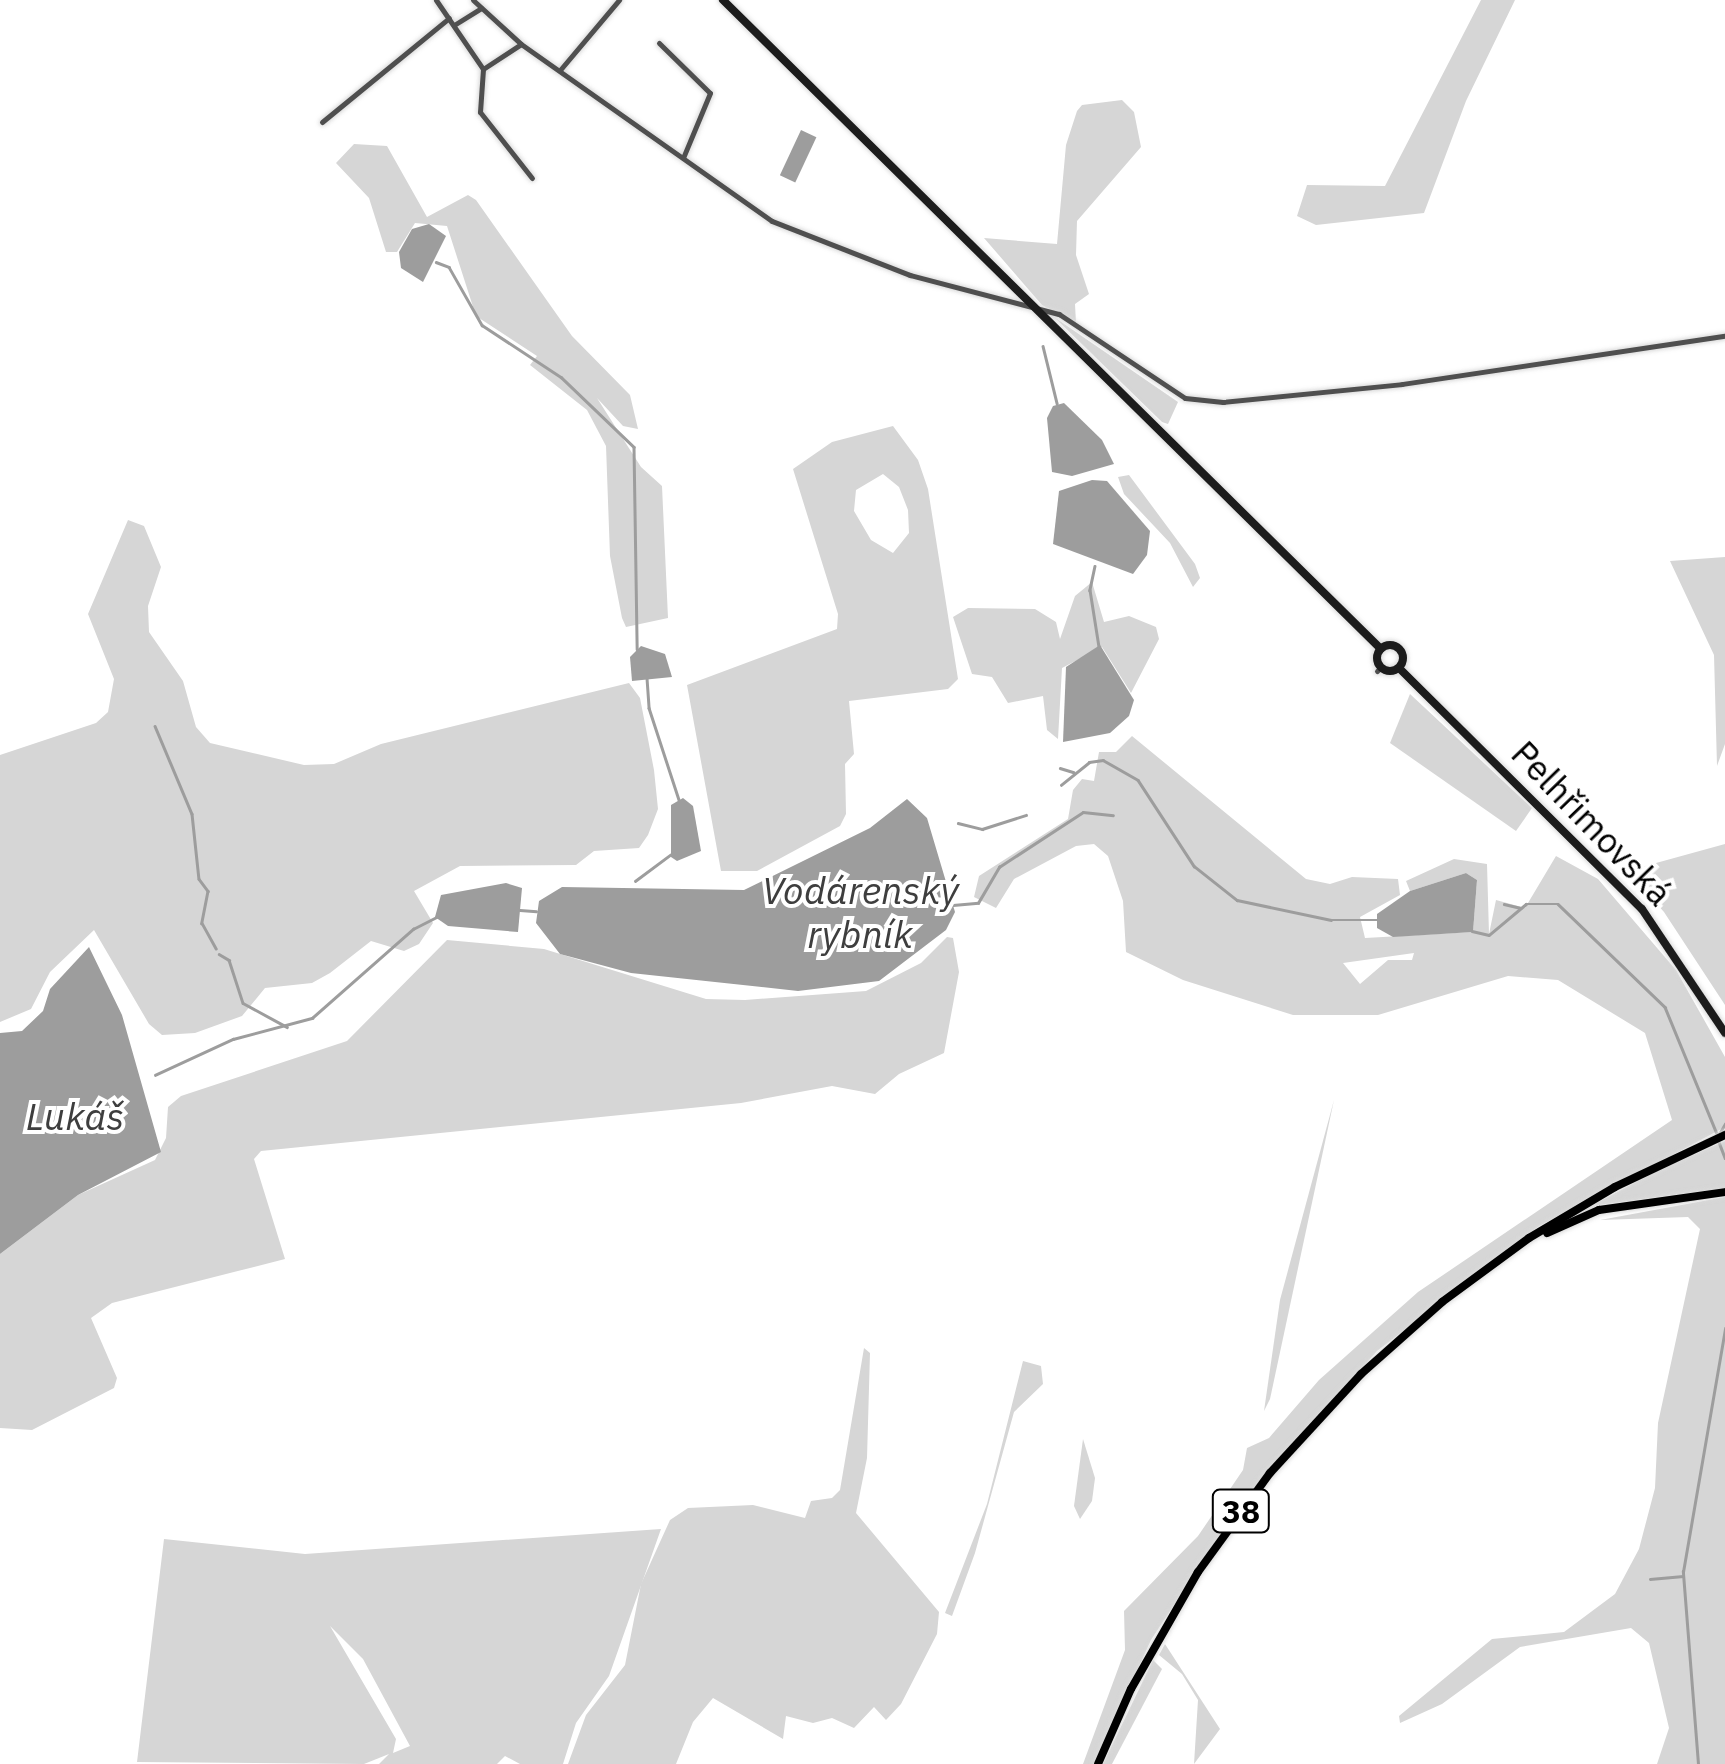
<!DOCTYPE html>
<html>
<head>
<meta charset="utf-8">
<style>
	body { margin:0 }
	#map { position:relative; width:1725px; height:1764px; overflow:hidden; background:#fff; font-family:"IBM Plex Sans",sans-serif }
	div>[style] { position:absolute }
	[style*='--x'] { left:calc(var(--x)*1px); top:calc(var(--y)*1px); width:calc(var(--w)*1px); rotate:calc(var(--a)*1deg) }
	.green>* { inset:0; background:#d6d6d6 }
	.water>* { inset:0; background:#9d9d9d; transform-origin:0 0 }
	.stream>* { height:2.5px; margin:-1.25px; padding:0 1.25px; transform-origin:1.25px; border-radius:1.25px; background:#9d9d9d }
	.roads { filter:drop-shadow(0 0 2px #dbdbdb) drop-shadow(0 0 2px #dbdbdb) }
	.street>* { height:5px; margin:-2.5px; padding:0 2.5px; transform-origin:2.5px; border-radius:2.5px; background:#4f4f4f }
	.secondary>* { height:8px; margin:-4px; padding:0 4px; transform-origin:4px; border-radius:4px; background:#1c1c1c }
	.secondary>.ring { margin:-4px; padding:0; box-sizing:content-box; background:none; border:8px solid #1c1c1c; border-radius:50% }
	.primary>* { height:8px; margin:-4px; padding:0 4px; transform-origin:4px; border-radius:4px; background:#000 }
	span { translate:-50% -50%; white-space:nowrap; text-align:center; line-height:1.15; -webkit-text-stroke:8px #fff; paint-order:stroke }
	.shield-label span { padding:2px 8px; background:#fff; border:2px solid; border-radius:8px; -webkit-text-stroke-width:0 }
	.shield-label { font-size:32px; color:#000; font-weight:700 }
	.street-label { font-size:35px; color:#000 }
	.water-label { font-size:38px; color:#3e3e3e; font-style:italic }
</style>
</head>
<body>
<div id="map">
	<div class="green">
		<div style="clip-path:polygon(1481px 0,1515px 0,1466px 101px,1424px 213px,1316px 225px,1297px 216px,1307px 185px,1385px 186px)"></div>
		<div style="clip-path:polygon(1122px 100px,1134px 112px,1141px 147px,1077px 221px,1076px 255px,1089px 294px,1075px 304px,1076px 323px,1042px 305px,984px 238px,1057px 244px,1066px 145px,1077px 111px,1082px 105px)"></div>
		<div style="clip-path:polygon(354px 144px,387px 146px,427px 217px,468px 195px,476px 200px,572px 336px,630px 395px,638px 429px,623px 426px,597px 398px,641px 467px,662px 486px,668px 618px,626px 627px,622px 618px,610px 556px,606px 446px,587px 410px,530px 365px,537px 356px,476px 316px,447px 226px,415px 223px,397px 252px,386px 252px,369px 198px,336px 163px)"></div>
		<div style="clip-path:polygon(1054px 317px,1178px 402px,1168px 424px,1162px 422px)"></div>
		<div style="clip-path:polygon(evenodd,893px 426px,918px 460px,928px 489px,958px 679px,948px 689px,849px 701px,854px 754px,845px 764px,846px 814px,840px 826px,757px 871px,721px 871px,687px 685px,837px 629px,838px 614px,793px 469px,832px 442px,893px 426px,883px 474px,899px 487px,908px 510px,909px 533px,893px 553px,871px 540px,854px 511px,856px 490px,883px 474px)"></div>
		<div style="clip-path:polygon(1129px 475px,1195px 564px,1200px 578px,1193px 587px,1170px 543px,1124px 494px,1118px 477px)"></div>
		<div style="clip-path:polygon(128px 520px,144px 526px,161px 567px,148px 606px,149px 632px,183px 681px,196px 727px,210px 743px,304px 765px,334px 764px,381px 744px,629px 683px,640px 698px,654px 770px,658px 809px,648px 835px,639px 848px,594px 851px,576px 865px,460px 866px,414px 891px,433px 923px,419px 944px,404px 951px,371px 941px,330px 973px,312px 983px,265px 988px,242px 1016px,195px 1033px,162px 1035px,149px 1024px,94px 930px,50px 972px,31px 1009px,0 1022px,0 755px,96px 723px,108px 712px,114px 679px,88px 614px)"></div>
		<div style="clip-path:polygon(1725px 557px,1725px 744px,1717px 766px,1714px 655px,1670px 561px)"></div>
		<div style="clip-path:polygon(1092px 582px,1104px 622px,1129px 616px,1156px 627px,1159px 639px,1131px 693px,1102px 647px,1062px 668px,1058px 739px,1047px 730px,1043px 696px,1008px 703px,992px 677px,972px 674px,953px 617px,968px 608px,1035px 609px,1056px 622px,1060px 639px,1075px 596px)"></div>
		<div style="clip-path:polygon(1410px 694px,1532px 808px,1516px 831px,1390px 743px)"></div>
		<div style="clip-path:polygon(evenodd,1132px 736px,1306px 879px,1330px 884px,1352px 877px,1398px 879px,1400px 895px,1360px 917px,1365px 938px,1473px 932px,1477px 880px,1466px 873px,1410px 891px,1406px 881px,1454px 859px,1487px 864px,1489px 934px,1496px 900px,1525px 908px,1556px 856px,1598px 879px,1676px 970px,1725px 1057px,1725px 1127px,1539px 1226px,1377px 1351px,1238px 1507px,1151px 1640px,1094px 1764px,1083px 1764px,1125px 1650px,1124px 1611px,1198px 1536px,1243px 1470px,1247px 1448px,1269px 1438px,1319px 1380px,1418px 1292px,1672px 1120px,1645px 1033px,1558px 980px,1508px 976px,1378px 1015px,1293px 1015px,1183px 980px,1126px 952px,1123px 901px,1108px 856px,1094px 844px,1076px 846px,1014px 879px,996px 908px,974px 897px,979px 876px,1068px 819px,1073px 790px,1082px 779px,1094px 781px,1099px 752px,1116px 752px,1132px 736px,1414px 953px,1412px 960px,1388px 960px,1360px 984px,1343px 963px,1414px 953px)"></div>
		<div style="clip-path:polygon(1725px 844px,1725px 1005px,1664px 912px,1627px 871px)"></div>
		<div style="clip-path:polygon(947px 937px,953px 938px,959px 972px,944px 1053px,899px 1074px,875px 1094px,832px 1086px,741px 1103px,261px 1151px,254px 1159px,285px 1259px,112px 1303px,91px 1318px,117px 1378px,114px 1388px,32px 1430px,0 1428px,0 1254px,78px 1195px,155px 1160px,166px 1138px,168px 1107px,181px 1096px,347px 1041px,447px 940px,544px 949px,706px 999px,745px 1000px,866px 991px,921px 963px)"></div>
		<div style="clip-path:polygon(1334px 1100px,1270px 1399px,1264px 1411px,1280px 1300px)"></div>
		<div style="clip-path:polygon(1725px 1141px,1725px 1188px,1591px 1206px,1659px 1170px)"></div>
		<div style="clip-path:polygon(1725px 1197px,1725px 1764px,1657px 1764px,1669px 1728px,1649px 1643px,1631px 1628px,1520px 1647px,1442px 1704px,1400px 1723px,1399px 1716px,1492px 1639px,1564px 1632px,1615px 1594px,1639px 1549px,1655px 1488px,1658px 1423px,1700px 1229px,1688px 1217px,1600px 1220px)"></div>
		<div style="clip-path:polygon(864px 1348px,870px 1353px,867px 1458px,856px 1513px,939px 1612px,937px 1634px,901px 1704px,886px 1720px,874px 1707px,854px 1728px,832px 1718px,813px 1723px,786px 1716px,783px 1739px,713px 1698px,693px 1722px,676px 1764px,568px 1764px,586px 1715px,625px 1665px,641px 1584px,670px 1520px,688px 1508px,753px 1505px,805px 1518px,811px 1501px,832px 1498px,840px 1490px)"></div>
		<div style="clip-path:polygon(1023px 1361px,1041px 1366px,1043px 1384px,1014px 1412px,975px 1553px,952px 1616px,945px 1613px,987px 1504px)"></div>
		<div style="clip-path:polygon(1083px 1439px,1095px 1478px,1092px 1501px,1080px 1519px,1074px 1506px)"></div>
		<div style="clip-path:polygon(evenodd,661px 1529px,609px 1676px,576px 1723px,563px 1764px,520px 1764px,505px 1756px,497px 1764px,379px 1764px,389px 1754px,364px 1764px,137px 1762px,164px 1539px,305px 1554px,661px 1529px,330px 1626px,363px 1659px,410px 1746px,393px 1753px,396px 1739px,330px 1626px)"></div>
		<div style="clip-path:polygon(1165px 1644px,1220px 1729px,1194px 1764px,1198px 1700px,1182px 1674px,1159px 1655px)"></div>
		<div style="clip-path:polygon(1153px 1660px,1162px 1669px,1112px 1764px,1103px 1764px)"></div>
	</div>
	<div class="water">
		<div style="left:801px;top:130px;width:17px;height:50px;rotate:25deg"></div>
		<div style="clip-path:polygon(429px 224px,446px 236px,423px 282px,401px 268px,399px 252px,412px 229px)"></div>
		<div style="clip-path:polygon(1064px 403px,1102px 440px,1114px 464px,1072px 476px,1052px 472px,1047px 418px,1053px 406px)"></div>
		<div style="clip-path:polygon(1092px 480px,1107px 481px,1150px 531px,1147px 555px,1133px 574px,1053px 544px,1059px 491px)"></div>
		<div style="clip-path:polygon(1100px 645px,1134px 700px,1129px 716px,1110px 733px,1063px 742px,1066px 667px)"></div>
		<div style="clip-path:polygon(641px 646px,665px 654px,672px 677px,632px 681px,630px 657px)"></div>
		<div style="clip-path:polygon(683px 798px,693px 806px,701px 851px,677px 861px,671px 857px,671px 805px)"></div>
		<div style="clip-path:polygon(907px 799px,927px 818px,955px 912px,946px 930px,879px 981px,798px 991px,631px 973px,560px 954px,536px 923px,539px 901px,562px 887px,744px 890px,870px 828px)"></div>
		<div style="clip-path:polygon(1466px 873px,1477px 880px,1473px 932px,1393px 937px,1377px 928px,1377px 914px,1410px 891px)"></div>
		<div style="clip-path:polygon(506px 883px,522px 888px,518px 932px,448px 926px,435px 917px,441px 895px)"></div>
		<div style="clip-path:polygon(89px 947px,122px 1015px,161px 1152px,78px 1195px,0 1254px,0 1033px,22px 1031px,43px 1011px,50px 989px)"></div>
	</div>
	<div class="stream">
		<div style="--x:436;--y:262;--w:14;--a:21"></div>
		<div style="--x:449;--y:267;--w:67;--a:60.4"></div>
		<div style="--x:482;--y:325;--w:95;--a:33.4"></div>
		<div style="--x:561;--y:377;--w:101;--a:43.8"></div>
		<div style="--x:634;--y:447;--w:202;--a:89.1"></div>
		<div style="--x:1043;--y:346;--w:59;--a:76.2"></div>
		<div style="--x:1095;--y:566;--w:25;--a:102"></div>
		<div style="--x:1090;--y:590;--w:58;--a:81"></div>
		<div style="--x:647;--y:678;--w:30;--a:86"></div>
		<div style="--x:649;--y:708;--w:97;--a:71.9"></div>
		<div style="--x:155;--y:726;--w:95;--a:67.2"></div>
		<div style="--x:192;--y:814;--w:65;--a:83.9"></div>
		<div style="--x:199;--y:879;--w:15;--a:53"></div>
		<div style="--x:208;--y:891;--w:33;--a:101"></div>
		<div style="--x:202;--y:923;--w:29;--a:61"></div>
		<div style="--x:1060;--y:768;--w:14;--a:17"></div>
		<div style="--x:1061;--y:785;--w:36;--a:-39"></div>
		<div style="--x:1089;--y:762;--w:14;--a:-8"></div>
		<div style="--x:1103;--y:760;--w:40;--a:29.7"></div>
		<div style="--x:1138;--y:780;--w:103;--a:56.9"></div>
		<div style="--x:1194;--y:866;--w:55;--a:38.3"></div>
		<div style="--x:1237;--y:900;--w:96;--a:12"></div>
		<div style="--x:1331;--y:920;--w:46;--a:0"></div>
		<div style="--x:958;--y:823;--w:25;--a:14"></div>
		<div style="--x:982;--y:829;--w:46;--a:-17.7"></div>
		<div style="--x:635;--y:881;--w:44;--a:-36.6"></div>
		<div style="--x:1504;--y:904;--w:17;--a:13"></div>
		<div style="--x:953;--y:905;--w:25;--a:-5"></div>
		<div style="--x:978;--y:903;--w:42;--a:-59.7"></div>
		<div style="--x:999;--y:867;--w:100;--a:-33.2"></div>
		<div style="--x:1083;--y:812;--w:30;--a:6"></div>
		<div style="--x:520;--y:910;--w:16;--a:4"></div>
		<div style="--x:1472;--y:931;--w:17;--a:13"></div>
		<div style="--x:1489;--y:935;--w:48;--a:-40"></div>
		<div style="--x:1526;--y:904;--w:32;--a:0"></div>
		<div style="--x:1558;--y:904;--w:149;--a:43.9"></div>
		<div style="--x:1665;--y:1007;--w:137;--a:67.7"></div>
		<div style="--x:219;--y:954;--w:12;--a:31"></div>
		<div style="--x:229;--y:960;--w:45;--a:72"></div>
		<div style="--x:243;--y:1003;--w:50;--a:28.6"></div>
		<div style="--x:155;--y:1075;--w:86;--a:-24.8"></div>
		<div style="--x:233;--y:1039;--w:82;--a:-14.9"></div>
		<div style="--x:312;--y:1018;--w:135;--a:-41.4"></div>
		<div style="--x:413;--y:929;--w:27;--a:-27"></div>
		<div style="--x:1718;--y:1136;--w:14;--a:-60"></div>
		<div style="--x:1719;--y:1142;--w:17;--a:69"></div>
		<div style="--x:1650;--y:1579;--w:33;--a:-5"></div>
		<div style="--x:1698;--y:1764;--w:193;--a:-94.5"></div>
		<div style="--x:1683;--y:1572;--w:247;--a:-80.2"></div>
	</div>
	<div class="roads">
		<div class="street">
			<div style="--x:436;--y:0;--w:83;--a:55.7"></div>
			<div style="--x:483;--y:69;--w:43;--a:94"></div>
			<div style="--x:480;--y:112;--w:84;--a:51.8"></div>
			<div style="--x:473;--y:0;--w:65;--a:42.5"></div>
			<div style="--x:521;--y:44;--w:307;--a:35.2"></div>
			<div style="--x:772;--y:221;--w:148;--a:21.4"></div>
			<div style="--x:910;--y:275;--w:154;--a:14.7"></div>
			<div style="--x:1059;--y:314;--w:151;--a:33.7"></div>
			<div style="--x:1185;--y:398;--w:38;--a:6"></div>
			<div style="--x:1223;--y:402;--w:180;--a:-5.7"></div>
			<div style="--x:1402;--y:384;--w:327;--a:-8.5"></div>
			<div style="--x:454;--y:25;--w:32;--a:-32"></div>
			<div style="--x:659;--y:43;--w:71;--a:44.4"></div>
			<div style="--x:710;--y:93;--w:70;--a:112.6"></div>
			<div style="--x:483;--y:69;--w:45;--a:-33.3"></div>
			<div style="--x:560;--y:70;--w:92;--a:-49.9"></div>
			<div style="--x:322;--y:122;--w:164;--a:-39.3"></div>
			<div style="--x:1377;--y:671;--w:6;--a:-45"></div>
		</div>
		<div class="secondary">
			<div style="--x:723;--y:0;--w:924;--a:44.61"></div>
			<div class="ring" style="left:1377px;top:645px;width:18px;height:18px"></div>
			<div style="--x:1399;--y:668;--w:342;--a:44.8"></div>
			<div style="--x:1642;--y:909;--w:149;--a:56.2"></div>
		</div>
		<div class="primary">
			<div style="--x:1547;--y:1233;--w:57;--a:-23.9"></div>
			<div style="--x:1599;--y:1210;--w:127;--a:-8.1"></div>
			<div style="--x:1098;--y:1764;--w:82;--a:-66.3"></div>
			<div style="--x:1131;--y:1689;--w:135;--a:-60.2"></div>
			<div style="--x:1198;--y:1572;--w:122;--a:-54"></div>
			<div style="--x:1270;--y:1473;--w:134;--a:-47.4"></div>
			<div style="--x:1361;--y:1374;--w:108;--a:-41.6"></div>
			<div style="--x:1442;--y:1302;--w:108;--a:-36.3"></div>
			<div style="--x:1529;--y:1238;--w:100;--a:-30.7"></div>
			<div style="--x:1615;--y:1187;--w:122;--a:-25.3"></div>
		</div>
	</div>
	<div class="shield-label">
		<span style="left:1241px;top:1511px">38</span>
	</div>
	<div class="street-label">
		<span style="left:1592px;top:823px;rotate:46deg">Pelhřimovská</span>
	</div>
	<div class="water-label">
		<span style="left:860px;top:912px">Vodárenský<br>rybník</span>
		<span style="left:75px;top:1116px">Lukáš</span>
	</div>
</div>
</body>
</html>
